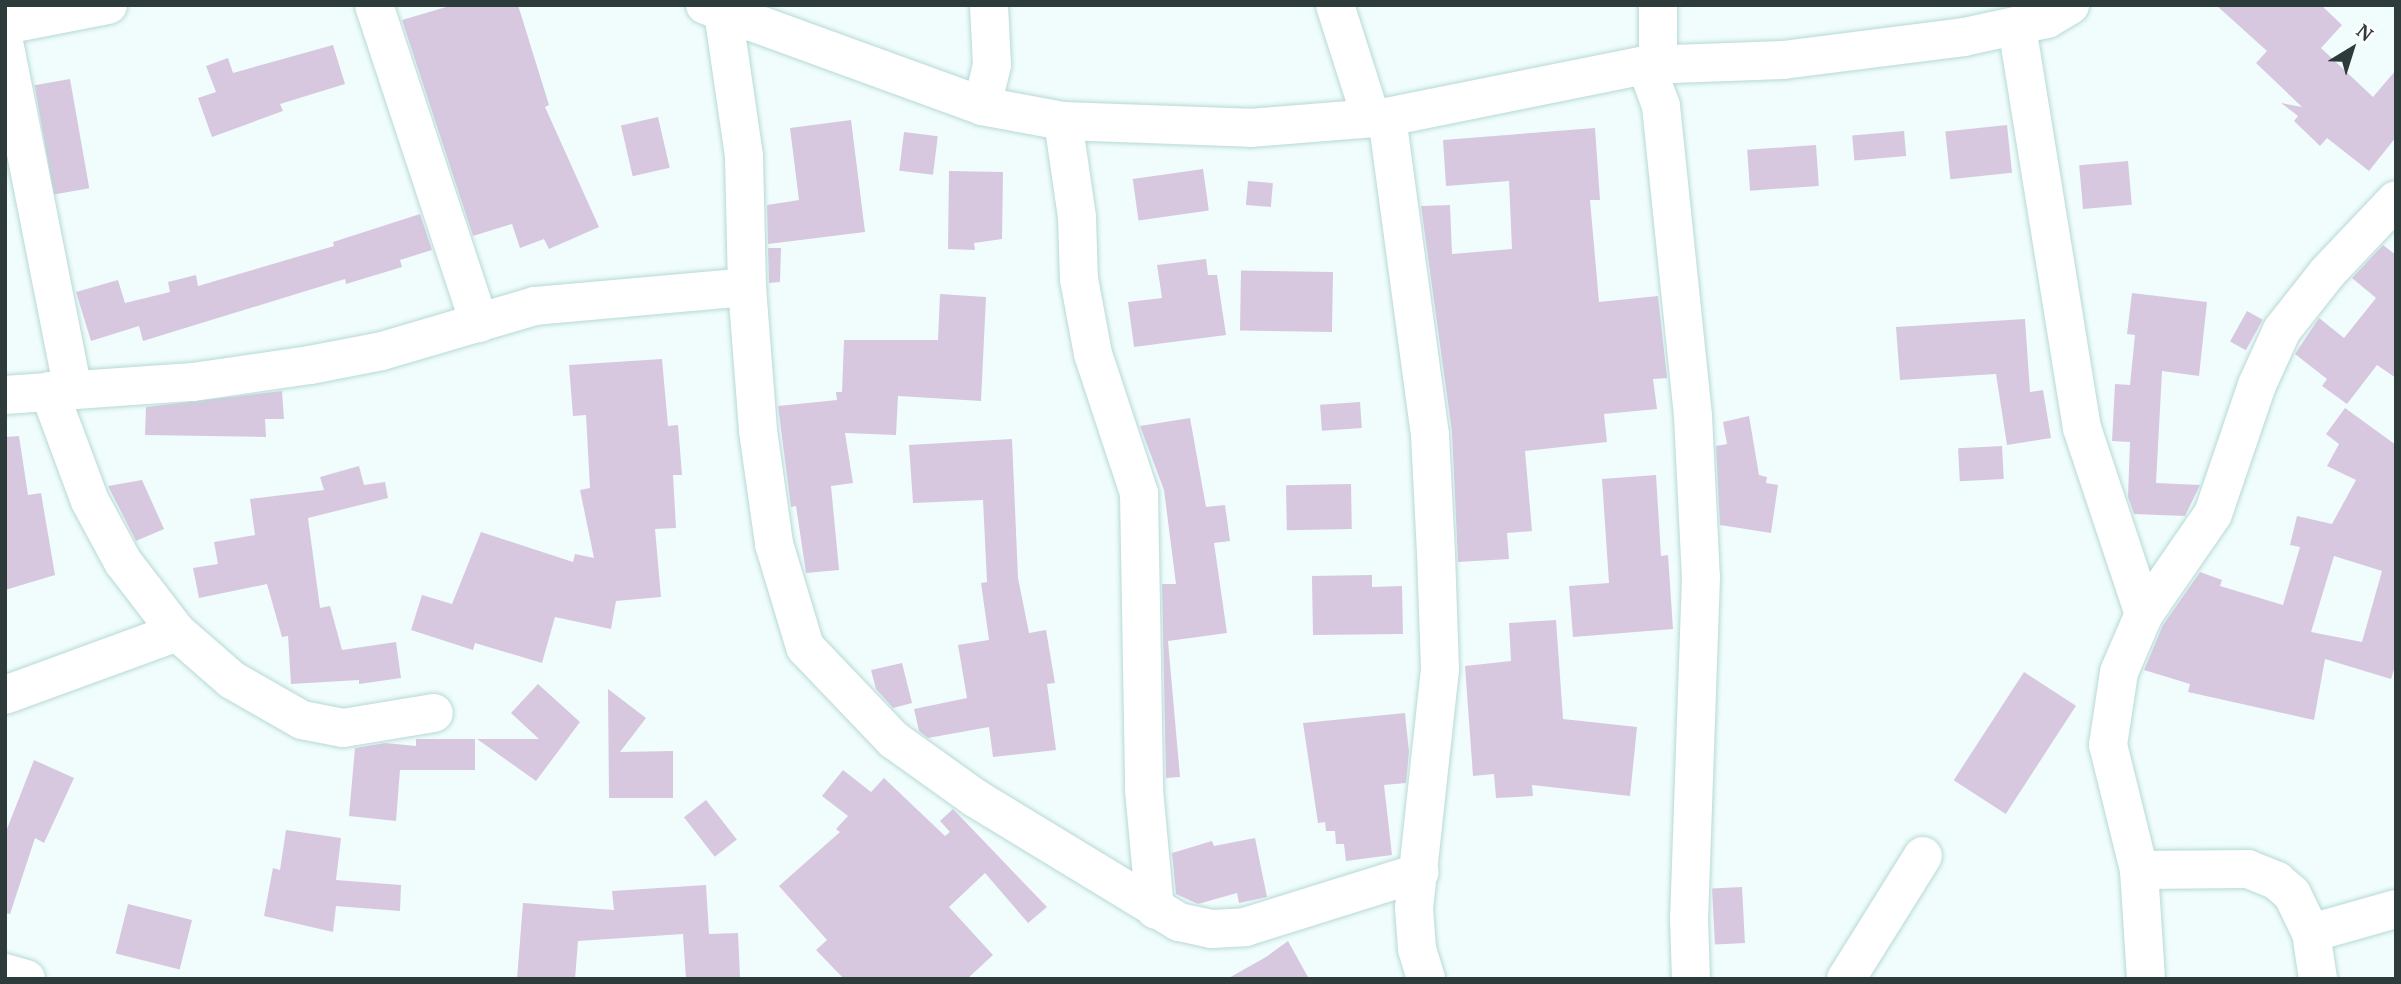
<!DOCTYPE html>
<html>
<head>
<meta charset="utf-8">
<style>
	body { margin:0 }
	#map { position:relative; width:2401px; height:984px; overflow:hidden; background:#f0fdfc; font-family:"PT Serif",serif }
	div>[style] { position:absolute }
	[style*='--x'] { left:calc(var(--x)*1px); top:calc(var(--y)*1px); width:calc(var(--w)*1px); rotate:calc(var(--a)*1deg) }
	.building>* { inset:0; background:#d7c8df; transform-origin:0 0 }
	.roads { filter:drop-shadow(0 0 2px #b7d9d6) drop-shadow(0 0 2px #b7d9d6) }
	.minor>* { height:38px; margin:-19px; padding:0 19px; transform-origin:19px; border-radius:19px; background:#fff }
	span { translate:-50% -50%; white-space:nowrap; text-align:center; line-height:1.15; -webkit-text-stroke:7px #fff; paint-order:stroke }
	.frame { position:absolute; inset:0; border:7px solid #2d3b3a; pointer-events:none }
	.north { position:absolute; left:2317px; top:14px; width:70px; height:70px; -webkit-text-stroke:5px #fff; paint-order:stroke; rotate:38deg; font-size:19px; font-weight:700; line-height:28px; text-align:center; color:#2d3b3a }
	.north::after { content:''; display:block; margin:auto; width:24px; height:32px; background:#2d3b3a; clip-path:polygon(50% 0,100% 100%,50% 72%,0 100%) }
</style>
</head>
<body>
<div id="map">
	<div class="building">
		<div style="clip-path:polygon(453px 5px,518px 5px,549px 105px,545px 107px,599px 227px,549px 249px,544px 239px,520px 248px,512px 224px,473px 236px,402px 20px)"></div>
		<div style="clip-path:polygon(2216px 5px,2321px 5px,2342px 25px,2321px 48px,2373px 97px,2396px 70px,2396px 137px,2369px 171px,2327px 138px,2320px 146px,2294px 121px,2298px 116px,2281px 103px,2302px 107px,2256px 63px,2267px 51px)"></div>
		<div style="clip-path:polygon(333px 45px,345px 84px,280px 104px,283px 111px,212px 137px,198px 98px,216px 92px,206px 66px,228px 58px,233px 73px)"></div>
		<div style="left:70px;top:79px;width:111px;height:36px;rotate:80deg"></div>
		<div style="left:658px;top:117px;width:52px;height:38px;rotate:77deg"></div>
		<div style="clip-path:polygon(851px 120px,865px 232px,768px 244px,767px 205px,799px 200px,790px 128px)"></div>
		<div style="left:2007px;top:125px;width:48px;height:62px;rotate:84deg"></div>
		<div style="clip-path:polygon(1595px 128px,1600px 200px,1590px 200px,1599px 302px,1658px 296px,1667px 378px,1653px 379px,1657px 409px,1604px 414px,1607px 442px,1525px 451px,1532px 531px,1507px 533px,1509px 559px,1458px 562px,1452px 432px,1421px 206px,1450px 205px,1452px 254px,1512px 249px,1509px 181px,1446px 186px,1443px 140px)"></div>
		<div style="left:1904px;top:131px;width:25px;height:52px;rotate:85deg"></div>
		<div style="left:904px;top:132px;width:34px;height:39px;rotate:7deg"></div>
		<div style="left:1816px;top:145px;width:41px;height:69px;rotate:86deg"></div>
		<div style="left:2128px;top:161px;width:44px;height:49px;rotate:85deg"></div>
		<div style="left:1203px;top:169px;width:42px;height:71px;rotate:82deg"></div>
		<div style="clip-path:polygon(949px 171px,1003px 172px,1002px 239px,974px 243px,975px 250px,948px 249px)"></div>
		<div style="left:1248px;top:181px;width:25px;height:24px;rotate:5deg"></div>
		<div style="clip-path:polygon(420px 214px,432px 250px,400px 260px,402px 267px,346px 284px,345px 279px,143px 341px,139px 326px,91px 341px,76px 292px,118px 280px,125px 303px,170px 292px,168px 282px,196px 275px,198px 286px,334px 246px,333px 242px)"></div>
		<div style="clip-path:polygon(2383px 245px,2396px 255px,2396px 378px,2377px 365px,2347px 404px,2322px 386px,2327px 379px,2295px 354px,2319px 318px,2344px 338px,2376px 298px,2352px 278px)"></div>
		<div style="clip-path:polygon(768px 248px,781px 248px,780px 282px,769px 283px)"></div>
		<div style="clip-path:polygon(1206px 259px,1208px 275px,1217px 275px,1226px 335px,1134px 347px,1128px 302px,1162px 298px,1157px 265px)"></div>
		<div style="left:1333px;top:272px;width:60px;height:92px;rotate:91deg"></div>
		<div style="clip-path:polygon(2132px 293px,2207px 302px,2199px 376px,2162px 371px,2156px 483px,2200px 485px,2185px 516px,2134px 514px,2128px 497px,2130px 442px,2112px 441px,2115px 384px,2130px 385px,2135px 335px,2127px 334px)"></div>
		<div style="clip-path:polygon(940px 294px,986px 297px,981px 401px,898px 396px,896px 435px,845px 433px,853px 483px,831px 486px,839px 570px,806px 573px,796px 506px,791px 507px,778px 406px,837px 400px,836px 392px,842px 392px,844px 340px,938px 340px)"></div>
		<div style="left:2247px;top:311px;width:18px;height:35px;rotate:29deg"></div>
		<div style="clip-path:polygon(2025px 319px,2030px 392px,2043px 390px,2051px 438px,2007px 445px,1996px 374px,1900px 380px,1896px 327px)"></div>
		<div style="clip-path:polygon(662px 359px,668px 426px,678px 425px,682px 475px,673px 475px,676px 528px,655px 529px,661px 597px,616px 601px,611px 629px,555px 617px,542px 663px,475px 643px,473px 650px,411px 630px,422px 595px,452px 604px,481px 532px,573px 562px,575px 554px,594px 558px,580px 490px,590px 488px,586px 415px,573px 416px,569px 365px)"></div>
		<div style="clip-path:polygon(282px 391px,284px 419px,265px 419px,266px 437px,145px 435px,146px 407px)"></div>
		<div style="left:1360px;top:402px;width:26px;height:40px;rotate:86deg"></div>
		<div style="clip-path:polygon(evenodd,2345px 408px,2396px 445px,2396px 663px,2391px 679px,2325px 659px,2314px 720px,2188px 692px,2190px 684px,2144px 670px,2163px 625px,2200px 572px,2222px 580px,2220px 586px,2283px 605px,2300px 547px,2290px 545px,2297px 516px,2332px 524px,2356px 480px,2327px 466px,2339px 444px,2326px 434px,2345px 408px,2334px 556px,2382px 571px,2362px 642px,2311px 632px,2334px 556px)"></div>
		<div style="clip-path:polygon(1749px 416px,1759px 475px,1767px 477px,1766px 483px,1778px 485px,1771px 533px,1720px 525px,1716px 446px,1727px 444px,1723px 422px)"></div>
		<div style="clip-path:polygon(1190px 418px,1206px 507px,1225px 505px,1230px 541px,1214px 543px,1227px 633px,1168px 641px,1180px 777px,1166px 778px,1162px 584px,1176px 584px,1164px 490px,1140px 426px)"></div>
		<div style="clip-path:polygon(19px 436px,28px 495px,41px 493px,55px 575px,5px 590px,5px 437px)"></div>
		<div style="clip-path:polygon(1012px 439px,1018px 578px,1029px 633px,1046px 630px,1055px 683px,1047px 684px,1056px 750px,993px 757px,989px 727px,928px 738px,919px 731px,914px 709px,967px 698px,958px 645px,989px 640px,981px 583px,987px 582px,983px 500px,913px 503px,909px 445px)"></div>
		<div style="left:2002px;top:446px;width:33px;height:44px;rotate:87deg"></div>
		<div style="clip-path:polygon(359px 466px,364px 485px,385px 482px,388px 498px,308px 518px,320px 608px,330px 606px,342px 650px,396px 642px,401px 678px,359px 684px,359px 680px,291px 684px,288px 636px,282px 637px,267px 584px,199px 598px,193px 568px,218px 564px,214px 542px,255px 535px,250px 499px,324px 490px,320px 477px)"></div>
		<div style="clip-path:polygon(1656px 475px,1661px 556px,1668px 555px,1673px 629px,1573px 637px,1569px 586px,1609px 583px,1602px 479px)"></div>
		<div style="clip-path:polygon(142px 480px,164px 529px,136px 541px,108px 486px)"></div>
		<div style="left:1351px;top:484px;width:45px;height:65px;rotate:89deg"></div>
		<div style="clip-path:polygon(1372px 575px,1372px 587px,1402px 586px,1403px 634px,1313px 635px,1312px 576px)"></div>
		<div style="clip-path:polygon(1556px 620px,1563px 719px,1637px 727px,1630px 796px,1532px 785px,1533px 796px,1496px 798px,1494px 774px,1473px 776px,1465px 666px,1511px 661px,1509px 623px)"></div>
		<div style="clip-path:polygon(902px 663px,912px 703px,893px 708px,876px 689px,871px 670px)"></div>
		<div style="left:2024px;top:672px;width:62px;height:129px;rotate:33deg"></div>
		<div style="clip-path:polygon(538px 684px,580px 722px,536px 781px,477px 739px,539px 739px,511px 713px)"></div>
		<div style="clip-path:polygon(608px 689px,646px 718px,620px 752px,673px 751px,673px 798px,609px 798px)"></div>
		<div style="clip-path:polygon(1405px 713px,1409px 752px,1406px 783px,1384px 785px,1392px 855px,1346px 861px,1344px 844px,1336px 844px,1335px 831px,1326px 831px,1325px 822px,1318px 823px,1303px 723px)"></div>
		<div style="clip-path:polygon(416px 739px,475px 739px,475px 770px,400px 770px,396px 821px,349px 816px,355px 748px,385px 743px,416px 746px)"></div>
		<div style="clip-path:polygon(34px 760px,74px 778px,44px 843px,35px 838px,10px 914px,5px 913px,5px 834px)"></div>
		<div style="clip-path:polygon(843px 770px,871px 792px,884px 778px,945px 836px,950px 832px,940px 821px,953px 809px,1047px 907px,1028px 923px,985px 873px,949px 907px,993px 955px,967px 979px,844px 979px,816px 950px,827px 940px,779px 886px,840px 832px,836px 829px,848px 816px,822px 796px)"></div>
		<div style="left:706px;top:800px;width:50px;height:28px;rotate:52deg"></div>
		<div style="clip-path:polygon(286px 830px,341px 838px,336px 880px,401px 885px,400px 911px,336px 906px,333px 932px,264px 916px,273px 868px,280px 870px)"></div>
		<div style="clip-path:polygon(1255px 838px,1267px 897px,1239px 903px,1237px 893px,1198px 904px,1176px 894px,1172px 853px,1212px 841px,1214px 846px)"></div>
		<div style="clip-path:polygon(706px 885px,709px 934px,738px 933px,740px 977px,686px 979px,683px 934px,578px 941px,575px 979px,517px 979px,523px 903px,614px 910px,612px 891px)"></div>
		<div style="left:1742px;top:887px;width:56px;height:30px;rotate:87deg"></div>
		<div style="left:128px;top:904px;width:66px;height:51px;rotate:14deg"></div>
		<div style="clip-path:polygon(1288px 941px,1309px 979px,1227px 979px,1266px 957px)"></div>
	</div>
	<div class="roads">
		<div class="minor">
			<div style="--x:374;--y:5;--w:335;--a:71.7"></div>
			<div style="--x:705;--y:5;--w:295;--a:20"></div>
			<div style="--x:982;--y:106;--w:82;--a:10.5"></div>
			<div style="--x:1063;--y:121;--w:187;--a:2.1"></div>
			<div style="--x:1250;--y:128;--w:137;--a:-4.6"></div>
			<div style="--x:1387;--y:117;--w:264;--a:-11.4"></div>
			<div style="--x:1646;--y:65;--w:137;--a:-2.1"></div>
			<div style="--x:1783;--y:60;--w:182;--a:-7.2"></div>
			<div style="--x:1964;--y:37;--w:85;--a:-12.2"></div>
			<div style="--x:2047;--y:19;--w:27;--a:-31"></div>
			<div style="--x:1335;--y:5;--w:119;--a:72.3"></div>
			<div style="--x:1658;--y:5;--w:61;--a:90"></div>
			<div style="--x:723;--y:12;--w:146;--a:81.7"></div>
			<div style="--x:744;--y:156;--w:131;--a:88.7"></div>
			<div style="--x:747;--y:287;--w:144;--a:85.6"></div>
			<div style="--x:758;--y:431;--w:114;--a:81.9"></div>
			<div style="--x:774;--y:544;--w:108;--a:73.2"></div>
			<div style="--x:805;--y:647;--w:129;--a:46.3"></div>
			<div style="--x:894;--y:740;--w:100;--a:35.6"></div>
			<div style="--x:975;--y:798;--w:239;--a:31.3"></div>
			<div style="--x:1179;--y:922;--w:34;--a:12"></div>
			<div style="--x:1212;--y:929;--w:33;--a:-3"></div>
			<div style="--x:1245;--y:927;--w:183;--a:-17.4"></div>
			<div style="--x:5;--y:25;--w:105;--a:-11"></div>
			<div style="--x:2017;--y:27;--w:406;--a:80.8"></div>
			<div style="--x:2082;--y:428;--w:196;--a:71.6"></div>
			<div style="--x:5;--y:47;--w:350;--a:78.8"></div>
			<div style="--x:1646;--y:65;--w:44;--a:69.9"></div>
			<div style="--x:1661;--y:106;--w:312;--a:84.1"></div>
			<div style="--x:1693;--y:416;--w:161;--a:87.2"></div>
			<div style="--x:1701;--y:577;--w:340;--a:92"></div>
			<div style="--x:1689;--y:917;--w:62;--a:88.2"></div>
			<div style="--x:982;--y:106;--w:42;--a:-76.3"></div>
			<div style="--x:992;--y:65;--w:60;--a:-92.9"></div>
			<div style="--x:1387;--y:117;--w:321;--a:82.3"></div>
			<div style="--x:1430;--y:435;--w:119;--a:87.1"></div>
			<div style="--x:1436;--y:554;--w:115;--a:88"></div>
			<div style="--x:1440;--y:669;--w:240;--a:96.2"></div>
			<div style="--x:1414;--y:908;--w:41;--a:85.8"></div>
			<div style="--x:1417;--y:949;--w:31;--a:73"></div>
			<div style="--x:1063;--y:121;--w:97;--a:81.7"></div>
			<div style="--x:1077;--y:217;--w:62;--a:88.2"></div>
			<div style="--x:1079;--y:279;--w:76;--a:79.4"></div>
			<div style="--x:1093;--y:354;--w:146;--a:71.7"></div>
			<div style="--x:1139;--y:493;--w:297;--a:89"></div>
			<div style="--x:1144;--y:790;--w:120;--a:84.7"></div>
			<div style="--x:49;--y:391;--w:117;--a:69.6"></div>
			<div style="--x:90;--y:501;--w:69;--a:61.6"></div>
			<div style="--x:123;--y:562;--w:88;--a:52.4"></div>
			<div style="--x:177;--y:632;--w:73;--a:41.1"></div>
			<div style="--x:232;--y:680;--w:81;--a:29.7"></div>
			<div style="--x:302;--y:720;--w:42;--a:11"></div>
			<div style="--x:343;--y:728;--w:92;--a:-9.4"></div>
			<div style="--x:5;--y:395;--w:188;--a:-4"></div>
			<div style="--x:193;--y:382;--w:118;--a:-8.3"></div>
			<div style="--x:310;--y:365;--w:73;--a:-11"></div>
			<div style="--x:382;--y:351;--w:159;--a:-16.4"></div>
			<div style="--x:535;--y:306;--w:213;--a:-5.1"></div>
			<div style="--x:5;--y:695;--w:183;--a:-20.1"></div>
			<div style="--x:2139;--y:870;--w:109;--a:-0.5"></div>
			<div style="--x:2248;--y:869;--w:31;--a:22"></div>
			<div style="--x:2277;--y:881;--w:20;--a:41"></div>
			<div style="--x:2292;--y:894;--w:43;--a:64"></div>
			<div style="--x:2311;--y:933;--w:47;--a:81.3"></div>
			<div style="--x:2311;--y:933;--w:88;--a:-15.8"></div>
			<div style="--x:5;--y:973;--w:22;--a:16"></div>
			<div style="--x:1846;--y:979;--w:145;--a:-58"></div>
			<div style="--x:2146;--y:979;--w:109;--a:-93.7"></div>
			<div style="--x:2139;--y:870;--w:129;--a:-103.9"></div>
			<div style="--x:2108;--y:745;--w:74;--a:-81.4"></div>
			<div style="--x:2119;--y:672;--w:63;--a:-66.7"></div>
			<div style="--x:2144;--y:614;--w:121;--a:-55.4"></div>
			<div style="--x:2213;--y:514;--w:136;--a:-71.2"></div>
			<div style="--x:2257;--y:385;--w:60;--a:-65.6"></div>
			<div style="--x:2282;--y:330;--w:73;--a:-51.7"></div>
			<div style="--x:2327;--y:273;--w:100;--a:-46.6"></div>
		</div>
	</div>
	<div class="frame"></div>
	<div class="north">N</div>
</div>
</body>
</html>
